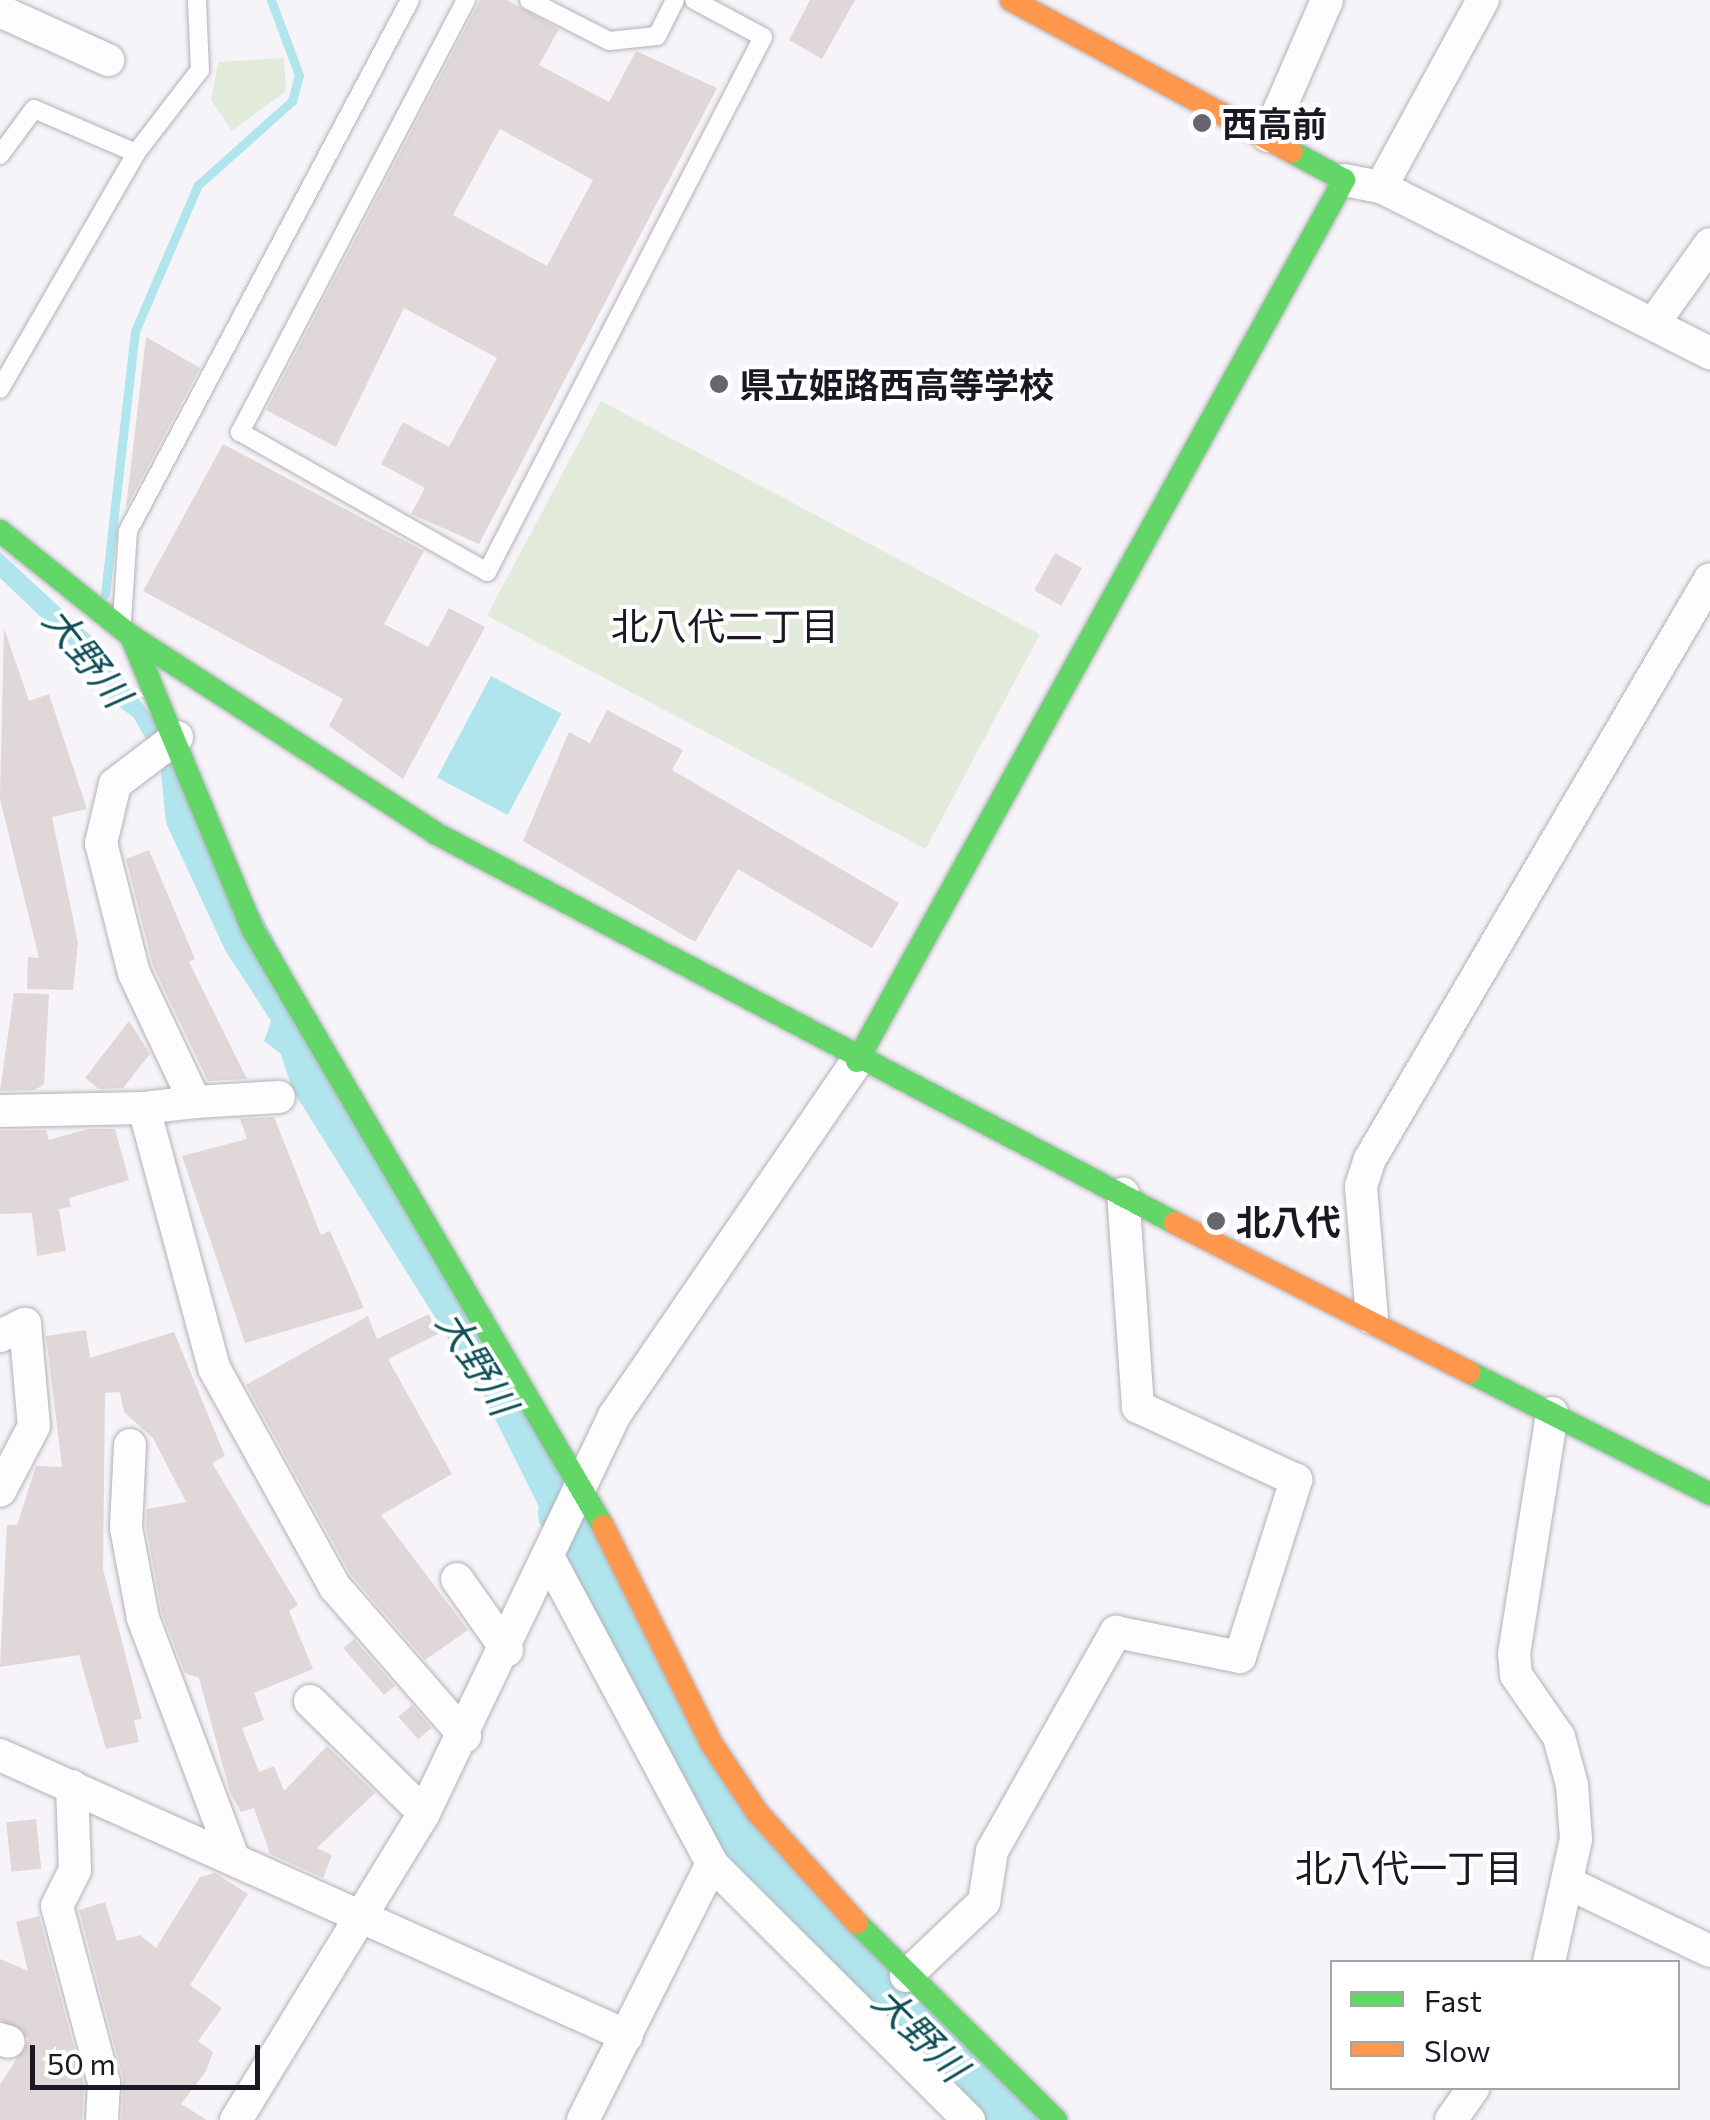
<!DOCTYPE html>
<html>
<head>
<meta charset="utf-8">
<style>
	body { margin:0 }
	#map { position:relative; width:1710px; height:2120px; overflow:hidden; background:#f6f4f9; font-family:Commissioner,"Noto Sans JP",sans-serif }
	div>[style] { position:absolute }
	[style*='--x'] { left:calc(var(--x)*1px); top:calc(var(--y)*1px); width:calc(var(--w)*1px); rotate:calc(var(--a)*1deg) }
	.green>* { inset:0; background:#e2ebda; transform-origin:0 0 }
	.water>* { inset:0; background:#b1e5ed; transform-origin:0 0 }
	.stream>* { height:9px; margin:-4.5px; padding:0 4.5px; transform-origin:4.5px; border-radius:4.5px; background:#b1e5ed }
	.river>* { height:55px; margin:-27.5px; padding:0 27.5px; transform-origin:27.5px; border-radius:27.5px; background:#b1e5ed }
	.building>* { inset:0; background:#dfd7d8; transform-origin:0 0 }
	.roads { filter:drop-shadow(0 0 2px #b3b1b9) drop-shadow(0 0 2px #b3b1b9) }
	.lane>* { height:18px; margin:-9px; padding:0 9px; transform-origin:9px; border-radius:9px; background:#fefdfe }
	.street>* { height:32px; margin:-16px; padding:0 16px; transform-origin:16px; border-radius:16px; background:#fefdfe }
	.fast>* { height:22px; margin:-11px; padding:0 11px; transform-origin:11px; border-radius:11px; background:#63d668 }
	.slow>* { height:22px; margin:-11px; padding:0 11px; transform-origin:11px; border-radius:11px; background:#ff974d }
	.dots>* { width:28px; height:28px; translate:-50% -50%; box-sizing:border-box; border:5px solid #fff; border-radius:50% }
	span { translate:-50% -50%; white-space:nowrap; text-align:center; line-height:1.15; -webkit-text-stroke:8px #fff; paint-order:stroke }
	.poi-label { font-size:35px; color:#1b1824; font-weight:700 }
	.left { translate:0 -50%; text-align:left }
	.neighbourhood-label { font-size:38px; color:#1b1824 }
	.water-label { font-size:38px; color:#105159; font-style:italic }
	.legend { position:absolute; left:1330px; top:1960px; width:350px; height:130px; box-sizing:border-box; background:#fff; border:2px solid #a4a3a7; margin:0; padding:12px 18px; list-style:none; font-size:30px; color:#1b1824 }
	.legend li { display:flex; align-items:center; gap:20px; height:50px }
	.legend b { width:50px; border:2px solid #a4a3a7 }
	.scale { position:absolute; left:30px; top:2045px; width:230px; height:45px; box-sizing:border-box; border:5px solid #1b1824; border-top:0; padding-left:12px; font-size:30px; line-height:35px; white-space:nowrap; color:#1b1824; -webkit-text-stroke:8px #fff; paint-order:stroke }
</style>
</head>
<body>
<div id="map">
	<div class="green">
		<div style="clip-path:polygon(284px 58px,286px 91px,232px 131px,211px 100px,218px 62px)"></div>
		<div style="left:601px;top:401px;width:497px;height:243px;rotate:28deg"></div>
	</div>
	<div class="water">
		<div style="clip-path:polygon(0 552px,94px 639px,164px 733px,611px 1572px,582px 1593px,481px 1391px,292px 1089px,281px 1054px,264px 1041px,271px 1021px,225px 950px,166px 823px,160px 764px,134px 718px,108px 698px,104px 677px,0 578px)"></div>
		<div style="left:491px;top:676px;width:80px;height:115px;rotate:28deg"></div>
	</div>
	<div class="stream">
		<div style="--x:105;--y:594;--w:265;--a:-83.5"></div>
		<div style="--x:135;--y:331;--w:159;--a:-66.7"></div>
		<div style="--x:198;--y:185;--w:126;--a:-41.8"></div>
		<div style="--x:292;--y:101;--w:27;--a:-75"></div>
		<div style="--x:299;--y:75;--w:80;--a:-110.5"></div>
	</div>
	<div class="river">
		<div style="--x:565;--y:1513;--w:300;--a:63.4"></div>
		<div style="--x:699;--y:1781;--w:331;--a:49.7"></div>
		<div style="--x:913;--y:2033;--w:134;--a:40.5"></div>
	</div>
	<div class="building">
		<div style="clip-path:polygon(evenodd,480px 0,507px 0,559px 29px,539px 65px,609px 102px,636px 51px,717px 88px,479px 544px,411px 514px,425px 488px,381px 464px,403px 422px,449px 447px,497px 358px,404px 308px,336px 447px,266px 410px,480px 0,500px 129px,593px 180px,547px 266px,453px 215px,500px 129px)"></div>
		<div style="clip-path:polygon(810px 0,855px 0,822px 59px,789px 40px)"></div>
		<div style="clip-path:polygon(146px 337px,200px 368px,126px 508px)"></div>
		<div style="clip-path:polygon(223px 444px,424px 551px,384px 624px,428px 647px,449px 608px,485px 627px,403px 779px,329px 726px,343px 699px,143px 591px)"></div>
		<div style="left:1055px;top:553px;width:31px;height:43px;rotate:29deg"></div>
		<div style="clip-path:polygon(4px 628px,29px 701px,49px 694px,87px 809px,52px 817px,78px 943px,73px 990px,27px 989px,28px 957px,39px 958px,0 799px)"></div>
		<div style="clip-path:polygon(607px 710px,683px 750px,672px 770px,899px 903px,872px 948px,738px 869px,695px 942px,523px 841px,569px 732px,590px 743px)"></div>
		<div style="clip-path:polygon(149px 850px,195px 959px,189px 962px,247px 1079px,208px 1081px,153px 966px,126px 859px)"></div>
		<div style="clip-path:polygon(14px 993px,49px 994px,44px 1084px,35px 1090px,0 1091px)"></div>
		<div style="clip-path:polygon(129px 1021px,150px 1054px,123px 1088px,99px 1089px,85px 1078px)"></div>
		<div style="clip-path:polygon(274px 1117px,321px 1235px,330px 1231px,364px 1308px,245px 1343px,182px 1156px,247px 1139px,240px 1119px)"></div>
		<div style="clip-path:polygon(88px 1129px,115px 1129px,129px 1180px,69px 1198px,71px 1207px,59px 1209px,66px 1251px,37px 1256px,32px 1213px,0 1214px,0 1131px,46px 1130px,49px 1140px)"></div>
		<div style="clip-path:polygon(429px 1314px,438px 1334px,388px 1359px,452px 1474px,381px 1515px,468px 1630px,425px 1660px,351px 1575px,246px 1385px,368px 1316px,377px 1339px)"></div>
		<div style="clip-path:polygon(86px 1330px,90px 1358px,174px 1332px,225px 1456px,212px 1463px,298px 1605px,289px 1611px,313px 1669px,254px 1693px,264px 1720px,242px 1728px,259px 1772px,274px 1766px,284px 1791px,327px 1746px,375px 1793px,317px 1848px,332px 1855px,323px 1878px,270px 1854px,254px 1808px,241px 1812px,230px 1792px,199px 1678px,185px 1673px,162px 1613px,146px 1527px,147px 1509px,186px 1502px,153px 1438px,124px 1412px,120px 1392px,105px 1393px,103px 1569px,142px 1719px,134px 1720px,139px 1742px,106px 1749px,79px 1655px,0 1667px,7px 1525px,17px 1525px,36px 1466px,62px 1467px,46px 1336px)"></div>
		<div style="left:354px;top:1639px;width:62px;height:14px;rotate:49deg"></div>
		<div style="left:412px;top:1705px;width:30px;height:18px;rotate:49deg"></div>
		<div style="left:36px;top:1819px;width:50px;height:30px;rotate:84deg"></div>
		<div style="clip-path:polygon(215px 1873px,248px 1894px,190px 1985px,222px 2008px,198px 2041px,213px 2052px,206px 2071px,181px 2104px,207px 2120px,122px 2120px,123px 2078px,79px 1910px,105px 1902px,117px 1941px,140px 1935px,156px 1948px,200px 1877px)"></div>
		<div style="clip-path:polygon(39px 1916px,84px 2085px,82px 2120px,0 2120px,0 2085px,29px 2039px,0 2020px,0 1959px,28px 1971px,16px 1922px)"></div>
	</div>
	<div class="roads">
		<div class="lane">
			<div style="--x:466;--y:0;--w:488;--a:117.6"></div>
			<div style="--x:240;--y:432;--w:284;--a:29.5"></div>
			<div style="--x:487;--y:572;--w:602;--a:-62.71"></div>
			<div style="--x:763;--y:37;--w:78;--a:-151.8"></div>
			<div style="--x:529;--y:0;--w:90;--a:27.1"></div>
			<div style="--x:609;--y:41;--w:48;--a:-5.9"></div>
			<div style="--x:657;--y:36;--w:40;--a:-63.4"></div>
			<div style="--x:0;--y:155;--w:57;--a:-53.5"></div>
			<div style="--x:34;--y:109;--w:111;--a:23.3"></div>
			<div style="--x:136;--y:153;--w:105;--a:-52.4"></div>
			<div style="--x:200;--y:70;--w:70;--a:-92.5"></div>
			<div style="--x:0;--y:389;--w:272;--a:-60"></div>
			<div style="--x:122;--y:621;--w:90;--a:-86.2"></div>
			<div style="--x:128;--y:531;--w:601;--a:-62.03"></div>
		</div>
		<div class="street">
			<div style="--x:0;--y:11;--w:119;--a:24.4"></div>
			<div style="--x:1268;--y:136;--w:148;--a:-66.5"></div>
			<div style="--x:1344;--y:180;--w:38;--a:11"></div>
			<div style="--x:1381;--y:187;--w:369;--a:26.8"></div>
			<div style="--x:1381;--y:187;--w:213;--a:-61.4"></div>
			<div style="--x:1656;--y:320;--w:93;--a:-54.6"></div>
			<div style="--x:177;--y:737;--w:78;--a:142.8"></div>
			<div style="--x:115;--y:784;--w:61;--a:103.3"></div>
			<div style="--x:101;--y:843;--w:134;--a:75.8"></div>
			<div style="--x:134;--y:973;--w:143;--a:64.7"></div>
			<div style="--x:195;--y:1102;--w:51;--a:173.3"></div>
			<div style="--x:144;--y:1108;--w:269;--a:74.9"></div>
			<div style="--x:214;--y:1368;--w:250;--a:61.1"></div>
			<div style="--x:335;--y:1587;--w:198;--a:48.9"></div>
			<div style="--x:195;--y:1102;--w:84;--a:-3.4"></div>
			<div style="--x:0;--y:1111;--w:144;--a:-1.2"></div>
			<div style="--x:1372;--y:1318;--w:132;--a:-94.8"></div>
			<div style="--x:1361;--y:1186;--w:28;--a:-72"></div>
			<div style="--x:1370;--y:1159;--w:672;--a:-59.62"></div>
			<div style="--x:0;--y:1336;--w:28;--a:-26"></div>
			<div style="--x:25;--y:1324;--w:102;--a:85"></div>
			<div style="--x:34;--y:1426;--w:73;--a:117.6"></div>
			<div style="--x:130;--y:1445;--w:83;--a:92.8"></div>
			<div style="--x:126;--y:1528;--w:92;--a:79.3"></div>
			<div style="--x:143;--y:1618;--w:255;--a:69.4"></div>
			<div style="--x:551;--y:1562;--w:342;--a:61.9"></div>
			<div style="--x:712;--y:1864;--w:363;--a:44.9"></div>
			<div style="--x:457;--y:1579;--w:87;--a:54.8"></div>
			<div style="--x:310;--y:1701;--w:160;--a:44.5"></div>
			<div style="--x:0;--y:1755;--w:687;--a:24.14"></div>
			<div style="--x:72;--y:1786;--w:84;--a:88"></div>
			<div style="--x:75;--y:1870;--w:40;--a:116.6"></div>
			<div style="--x:57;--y:1906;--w:183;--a:75.1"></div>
			<div style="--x:104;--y:2083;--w:37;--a:93"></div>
			<div style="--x:1568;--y:1883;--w:157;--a:25.6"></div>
			<div style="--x:1549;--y:1962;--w:126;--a:-77.6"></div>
			<div style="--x:1576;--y:1839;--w:54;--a:-94.2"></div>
			<div style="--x:1572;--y:1785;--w:50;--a:-105.2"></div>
			<div style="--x:1559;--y:1737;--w:75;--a:-124.7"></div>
			<div style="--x:1516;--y:1675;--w:21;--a:-95"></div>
			<div style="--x:1514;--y:1654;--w:244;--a:-81"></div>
			<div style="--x:906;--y:1976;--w:108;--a:-43.5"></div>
			<div style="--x:984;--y:1902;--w:52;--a:-81.1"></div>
			<div style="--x:992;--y:1851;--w:252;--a:-60.5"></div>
			<div style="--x:1116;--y:1632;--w:126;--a:11.4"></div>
			<div style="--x:1240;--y:1657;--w:186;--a:-72.4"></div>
			<div style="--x:1296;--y:1480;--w:174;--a:-155.2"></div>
			<div style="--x:1138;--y:1407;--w:214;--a:-94"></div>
			<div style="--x:0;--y:2039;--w:9;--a:18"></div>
			<div style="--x:236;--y:2120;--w:360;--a:-58.5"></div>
			<div style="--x:424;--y:1813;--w:440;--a:-64.4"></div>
			<div style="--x:614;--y:1416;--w:430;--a:-55.6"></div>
			<div style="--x:583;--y:2120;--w:287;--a:-63.3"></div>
			<div style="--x:1451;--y:2120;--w:39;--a:-55"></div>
		</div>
		<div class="fast">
			<div style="--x:0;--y:531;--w:168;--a:38.7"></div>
			<div style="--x:131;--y:636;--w:318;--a:67.5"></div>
			<div style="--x:253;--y:930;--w:691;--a:59.58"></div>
			<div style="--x:131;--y:636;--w:362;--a:32.9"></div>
			<div style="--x:435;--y:833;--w:836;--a:27.79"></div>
			<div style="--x:857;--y:1061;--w:1007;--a:-61.07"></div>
			<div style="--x:1344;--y:180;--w:59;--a:-151.7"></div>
			<div style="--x:1469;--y:1372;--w:270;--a:26.8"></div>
			<div style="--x:857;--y:1923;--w:280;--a:44.7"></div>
		</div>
		<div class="slow">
			<div style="--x:1011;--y:0;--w:319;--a:28.4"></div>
			<div style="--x:1175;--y:1223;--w:330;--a:26.9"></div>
			<div style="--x:603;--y:1526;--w:242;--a:63.5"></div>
			<div style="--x:711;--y:1743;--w:83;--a:56.3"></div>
			<div style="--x:757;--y:1812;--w:149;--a:48"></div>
		</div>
	</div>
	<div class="dots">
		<div style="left:1202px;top:123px;background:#68656f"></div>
		<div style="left:719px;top:384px;background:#68656f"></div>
		<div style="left:1216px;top:1221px;background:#68656f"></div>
	</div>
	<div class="poi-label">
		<span class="left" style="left:1222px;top:123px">西高前</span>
		<span class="left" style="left:739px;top:384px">県立姫路西高等学校</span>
		<span class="left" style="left:1236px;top:1221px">北八代</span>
	</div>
	<div class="neighbourhood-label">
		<span style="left:725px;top:625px">北八代二丁目</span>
		<span style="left:1409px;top:1867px">北八代一丁目</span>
	</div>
	<div class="water-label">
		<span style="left:88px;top:656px;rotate:52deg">大野川</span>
		<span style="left:478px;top:1362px;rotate:58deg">大野川</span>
		<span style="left:921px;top:2033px;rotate:45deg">大野川</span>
	</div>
	<ul class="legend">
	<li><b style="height:12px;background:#63d668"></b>Fast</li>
	<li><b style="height:12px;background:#ff974d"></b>Slow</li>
	</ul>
	<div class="scale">50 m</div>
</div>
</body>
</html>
